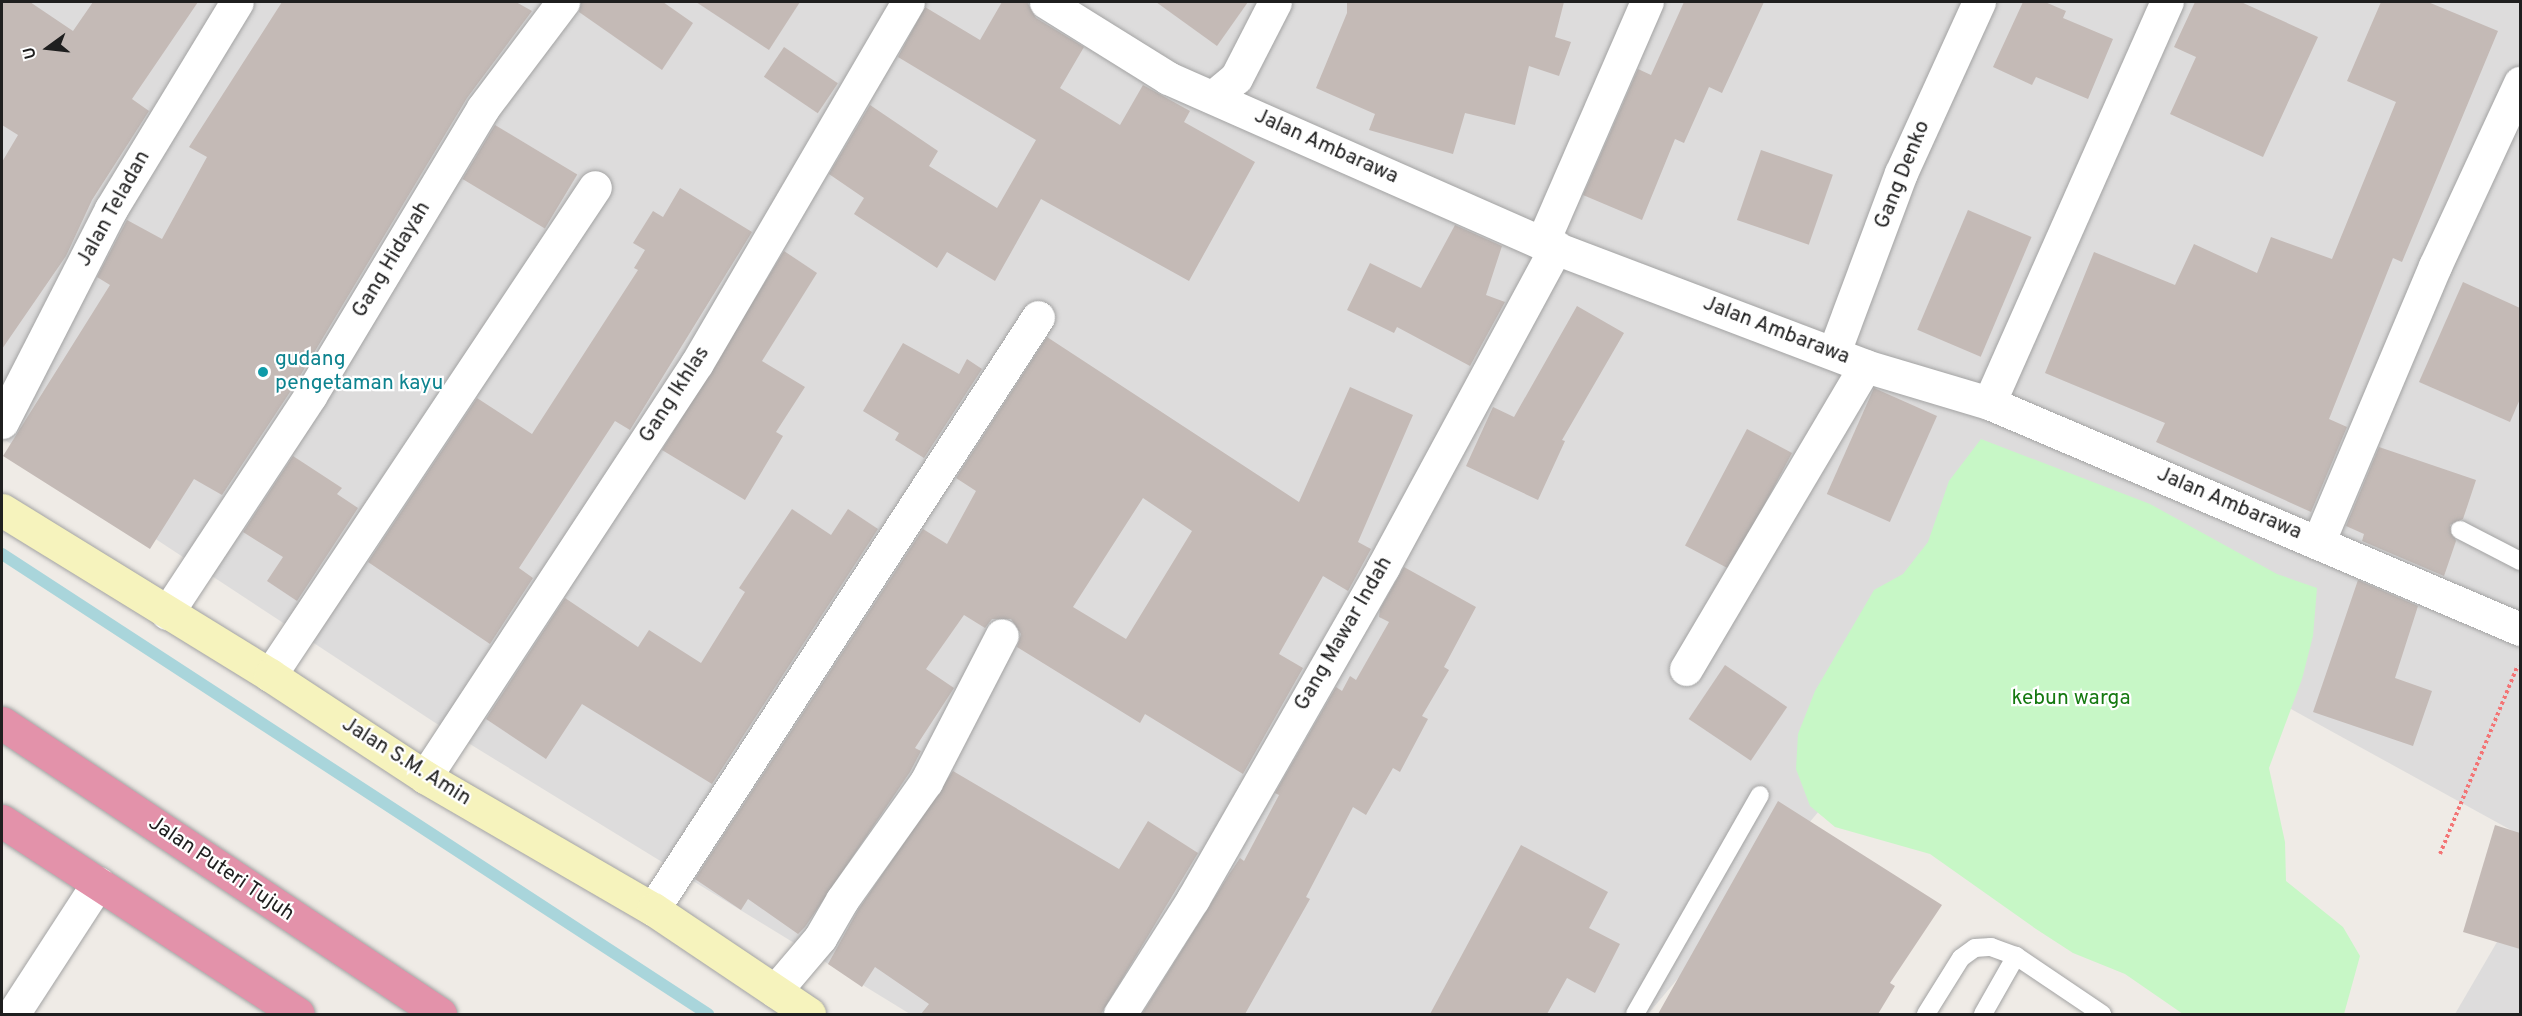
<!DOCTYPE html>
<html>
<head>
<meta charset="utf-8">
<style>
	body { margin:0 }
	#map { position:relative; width:2522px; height:1016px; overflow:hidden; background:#efebe6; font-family:Overpass,sans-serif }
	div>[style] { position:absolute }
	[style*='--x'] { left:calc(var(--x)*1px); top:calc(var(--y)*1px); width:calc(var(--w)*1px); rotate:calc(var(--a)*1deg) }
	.residential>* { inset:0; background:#dddcdc }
	.park>* { inset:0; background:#c7f7c6 }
	.stream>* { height:12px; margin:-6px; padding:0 6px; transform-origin:6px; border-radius:6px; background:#a9d5db }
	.building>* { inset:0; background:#c4bab6; transform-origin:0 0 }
	.path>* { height:4px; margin-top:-2px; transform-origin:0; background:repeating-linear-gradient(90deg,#f37475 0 3px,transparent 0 6px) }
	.roads { filter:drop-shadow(0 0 2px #a3a3a3) drop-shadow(0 0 2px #a3a3a3) }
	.lane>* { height:18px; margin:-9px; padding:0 9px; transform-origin:9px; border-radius:9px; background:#fff }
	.street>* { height:33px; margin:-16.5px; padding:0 16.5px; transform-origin:16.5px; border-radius:16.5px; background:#fff }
	.secondary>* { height:33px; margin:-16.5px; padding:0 16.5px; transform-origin:16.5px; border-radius:16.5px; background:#f6f3bd }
	.highway>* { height:33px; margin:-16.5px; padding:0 16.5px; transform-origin:16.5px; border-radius:16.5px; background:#e392aa }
	.dots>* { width:16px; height:16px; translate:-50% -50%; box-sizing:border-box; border:3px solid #fff; border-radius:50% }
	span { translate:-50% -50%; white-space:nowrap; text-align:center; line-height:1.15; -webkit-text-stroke:4.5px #fff; paint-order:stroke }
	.street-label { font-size:21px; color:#1f1f1f }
	.culture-label { font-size:21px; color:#0d838f }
	.left { translate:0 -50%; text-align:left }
	.park-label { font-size:21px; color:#157911 }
	.frame { position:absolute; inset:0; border:3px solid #1f1f1f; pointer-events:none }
	.north { position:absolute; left:18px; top:18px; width:60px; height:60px; -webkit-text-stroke:4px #fff; paint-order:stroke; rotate:255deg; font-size:16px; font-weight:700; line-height:24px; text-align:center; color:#1f1f1f }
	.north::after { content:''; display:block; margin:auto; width:21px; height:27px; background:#1f1f1f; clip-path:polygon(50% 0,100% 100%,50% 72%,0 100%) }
</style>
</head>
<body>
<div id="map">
	<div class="residential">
		<div style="clip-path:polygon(2px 2px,2520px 2px,2520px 835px,2027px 564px,1648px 1014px,910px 1014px,434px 722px,2px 438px)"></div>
		<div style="clip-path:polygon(2511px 918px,2520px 921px,2520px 1014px,2455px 1014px)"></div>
	</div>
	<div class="park">
		<div style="clip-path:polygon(1981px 439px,2150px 504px,2277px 574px,2317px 588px,2313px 636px,2302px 679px,2269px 768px,2285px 842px,2286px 881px,2343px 927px,2360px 956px,2344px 1014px,2183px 1014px,2125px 974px,2073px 953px,2036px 929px,1930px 854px,1835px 827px,1810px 806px,1796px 769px,1798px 734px,1815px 691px,1874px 590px,1903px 574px,1928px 542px,1949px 481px)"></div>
	</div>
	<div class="stream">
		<div style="--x:2;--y:554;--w:843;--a:33.09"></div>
	</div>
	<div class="building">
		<div style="clip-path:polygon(2px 2px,30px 2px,73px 31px,93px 2px,198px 2px,132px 99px,149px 111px,92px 200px,66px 256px,2px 349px,2px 162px,18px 135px,2px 125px)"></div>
		<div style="clip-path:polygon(282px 2px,516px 2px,532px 11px,467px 98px,294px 386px,222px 495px,194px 479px,150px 549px,3px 456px,110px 285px,97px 277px,127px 220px,162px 239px,207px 157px,189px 147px)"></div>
		<div style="clip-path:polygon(581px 2px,663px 2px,693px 23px,662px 70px,579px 12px)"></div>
		<div style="clip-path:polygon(696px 2px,800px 2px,769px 50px)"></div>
		<div style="clip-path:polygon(1002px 2px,1027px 2px,1036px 18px,1084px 47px,1060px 88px,1120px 125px,1143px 85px,1190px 111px,1184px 122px,1255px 162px,1189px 281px,1041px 199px,995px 281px,947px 252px,937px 268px,854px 214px,864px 198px,829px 174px,870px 105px,938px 151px,929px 166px,997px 208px,1036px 140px,898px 57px,925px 7px,980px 40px)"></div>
		<div style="clip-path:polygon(1156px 2px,1248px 2px,1217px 46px)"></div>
		<div style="clip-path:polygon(1347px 2px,1564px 2px,1555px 37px,1571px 42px,1559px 76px,1529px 66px,1515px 125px,1465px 113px,1453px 154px,1369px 130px,1375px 114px,1316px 88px,1347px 13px)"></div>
		<div style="clip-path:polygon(1684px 2px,1764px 2px,1722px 93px,1709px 87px,1684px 143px,1675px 139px,1642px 220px,1583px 195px,1638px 69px,1651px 75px)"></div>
		<div style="clip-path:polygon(2023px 2px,2045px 2px,2066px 11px,2063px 18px,2113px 39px,2088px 99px,2036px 77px,2032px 85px,1993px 67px)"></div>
		<div style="clip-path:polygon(2195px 2px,2241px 2px,2318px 37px,2263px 157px,2170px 114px,2196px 57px,2174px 47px)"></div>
		<div style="clip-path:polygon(2381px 2px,2428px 2px,2498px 31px,2402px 262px,2393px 258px,2329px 419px,2347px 427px,2311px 512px,2156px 442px,2165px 423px,2045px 373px,2094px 252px,2175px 285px,2194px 244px,2257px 273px,2271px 237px,2332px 259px,2396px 102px,2347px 81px)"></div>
		<div style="left:784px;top:47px;width:65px;height:36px;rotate:34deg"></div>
		<div style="left:495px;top:125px;width:96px;height:63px;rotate:31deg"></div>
		<div style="left:1761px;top:150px;width:76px;height:74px;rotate:19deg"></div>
		<div style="clip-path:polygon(680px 188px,752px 232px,630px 430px,615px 421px,519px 568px,533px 578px,490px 644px,368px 562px,477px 398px,532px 434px,638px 270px,634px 268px,645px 250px,633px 243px,653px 211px,663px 217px)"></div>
		<div style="left:1968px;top:210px;width:69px;height:130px;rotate:23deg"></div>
		<div style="clip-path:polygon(1455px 225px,1502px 246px,1486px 295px,1505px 302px,1470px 366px,1397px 327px,1394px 333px,1347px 310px,1370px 263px,1421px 288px)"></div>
		<div style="clip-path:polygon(784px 251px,817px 273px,762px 361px,805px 387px,776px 432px,783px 436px,745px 500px,662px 450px)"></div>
		<div style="clip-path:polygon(2463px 282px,2520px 308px,2520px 399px,2510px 422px,2419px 382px)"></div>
		<div style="clip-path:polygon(1577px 306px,1624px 333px,1562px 440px,1565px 441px,1538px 500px,1466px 466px,1493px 407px,1514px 417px)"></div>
		<div style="clip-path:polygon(evenodd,1047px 337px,1299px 502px,1350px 387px,1413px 415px,1358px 542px,1371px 549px,1348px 591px,1323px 576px,1279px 654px,1303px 668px,1243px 774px,1145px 714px,1140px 723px,1017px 647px,1021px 634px,1011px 619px,992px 619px,985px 628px,964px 615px,926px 669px,954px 688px,915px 748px,921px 751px,910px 772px,805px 927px,798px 934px,748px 899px,741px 910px,695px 879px,923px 529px,947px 544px,976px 491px,956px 478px,1047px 337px,1143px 498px,1192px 531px,1126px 639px,1073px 607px,1143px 498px)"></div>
		<div style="clip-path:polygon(903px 343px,959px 374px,967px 359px,982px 369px,924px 458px,895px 440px,899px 433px,863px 411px)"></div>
		<div style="left:1874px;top:388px;width:69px;height:116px;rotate:24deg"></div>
		<div style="left:1747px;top:429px;width:51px;height:132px;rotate:28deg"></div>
		<div style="clip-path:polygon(2379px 447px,2476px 480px,2463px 519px,2450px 525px,2456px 541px,2444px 576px,2362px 541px,2364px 534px,2346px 526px)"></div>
		<div style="clip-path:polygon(293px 456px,342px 488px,337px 494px,358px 508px,297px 601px,267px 581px,283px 557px,243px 532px)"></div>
		<div style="clip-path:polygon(792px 509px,831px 535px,848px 509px,878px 529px,712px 784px,582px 704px,546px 759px,486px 719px,565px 598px,638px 647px,649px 630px,701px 663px,745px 592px,739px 588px)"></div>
		<div style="clip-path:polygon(1404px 567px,1476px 607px,1444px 667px,1449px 670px,1422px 716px,1428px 719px,1400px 772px,1393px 768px,1366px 815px,1353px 807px,1306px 897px,1310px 899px,1245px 1014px,1142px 1014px,1230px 873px,1240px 858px,1244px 861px,1279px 795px,1275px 793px,1336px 687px,1342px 691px,1350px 676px,1356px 680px,1389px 622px,1379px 617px,1380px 609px)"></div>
		<div style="clip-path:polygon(2358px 580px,2418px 606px,2395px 678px,2432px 691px,2413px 746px,2313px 712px)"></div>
		<div style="left:1725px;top:665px;width:75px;height:65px;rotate:34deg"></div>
		<div style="clip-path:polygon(953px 771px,1119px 869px,1148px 821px,1198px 853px,1101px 1014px,921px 1014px,929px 1004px,875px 967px,862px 987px,828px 964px,858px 910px)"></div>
		<div style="clip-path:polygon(1778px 801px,1942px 905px,1890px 983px,1895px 986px,1878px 1014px,1658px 1014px)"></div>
		<div style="clip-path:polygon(2495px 825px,2520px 833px,2520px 949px,2463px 932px)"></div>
		<div style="clip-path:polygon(1521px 845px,1608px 892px,1589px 928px,1620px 944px,1595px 993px,1567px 978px,1547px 1014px,1430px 1014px)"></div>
	</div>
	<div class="path">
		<div style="--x:2440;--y:854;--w:204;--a:-67.6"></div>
	</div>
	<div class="roads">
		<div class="lane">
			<div style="--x:2460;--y:530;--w:68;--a:27.3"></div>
			<div style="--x:1635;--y:1014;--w:252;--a:-60.3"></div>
			<div style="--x:1926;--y:1014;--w:66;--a:-58"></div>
			<div style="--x:1961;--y:958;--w:17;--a:-36"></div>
			<div style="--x:1975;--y:948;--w:16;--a:-4"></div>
			<div style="--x:1991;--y:947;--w:27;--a:20"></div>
			<div style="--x:2016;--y:956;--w:104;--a:34"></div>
			<div style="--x:1983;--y:1014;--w:67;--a:-60.4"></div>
		</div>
		<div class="street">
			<div style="--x:1046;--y:2;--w:144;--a:31.9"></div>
			<div style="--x:1168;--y:78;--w:409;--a:23.8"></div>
			<div style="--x:1542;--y:243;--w:346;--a:20.8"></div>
			<div style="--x:1865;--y:366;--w:129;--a:16.6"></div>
			<div style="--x:1989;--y:403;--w:577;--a:23.06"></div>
			<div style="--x:1213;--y:97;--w:30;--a:-40"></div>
			<div style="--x:1236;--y:78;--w:85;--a:-62.8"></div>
			<div style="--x:1542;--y:243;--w:263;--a:-66.5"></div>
			<div style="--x:1834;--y:352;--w:191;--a:-69.5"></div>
			<div style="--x:1901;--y:173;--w:188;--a:-65.5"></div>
			<div style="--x:1989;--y:403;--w:439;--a:-66.1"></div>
			<div style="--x:2;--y:422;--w:239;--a:-62.9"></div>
			<div style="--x:111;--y:209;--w:242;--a:-58.7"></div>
			<div style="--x:2318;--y:543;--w:301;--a:-67.1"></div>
			<div style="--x:2435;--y:266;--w:202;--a:-65.1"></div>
			<div style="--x:167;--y:613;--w:260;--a:-56.6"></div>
			<div style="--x:310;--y:396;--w:336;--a:-59"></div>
			<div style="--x:483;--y:108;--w:133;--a:-53"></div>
			<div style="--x:1686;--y:669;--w:352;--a:-59.4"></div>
			<div style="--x:270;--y:675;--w:586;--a:-56.34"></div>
			<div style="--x:425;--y:777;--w:495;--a:-56.7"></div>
			<div style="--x:697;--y:363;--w:418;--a:-59.7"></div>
			<div style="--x:653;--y:909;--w:706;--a:-56.96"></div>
			<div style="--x:775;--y:991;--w:70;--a:-49.7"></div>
			<div style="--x:820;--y:938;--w:44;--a:-59.9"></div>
			<div style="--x:842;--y:900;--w:145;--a:-54.6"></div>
			<div style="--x:926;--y:782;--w:165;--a:-62.7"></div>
			<div style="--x:13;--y:1014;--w:156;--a:-57"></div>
			<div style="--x:1120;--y:1014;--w:136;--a:-57.6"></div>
			<div style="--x:1193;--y:899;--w:383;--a:-60.2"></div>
			<div style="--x:1383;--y:567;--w:364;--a:-61.6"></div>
		</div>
		<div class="secondary">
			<div style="--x:2;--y:510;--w:315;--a:31.6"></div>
			<div style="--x:270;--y:675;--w:186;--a:33.3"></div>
			<div style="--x:425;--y:777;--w:263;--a:30.1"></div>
			<div style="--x:653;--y:909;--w:188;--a:33.9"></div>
		</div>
		<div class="highway">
			<div style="--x:2;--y:723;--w:526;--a:33.6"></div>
			<div style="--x:2;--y:821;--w:353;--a:33.1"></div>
		</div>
	</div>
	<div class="dots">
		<div style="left:263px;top:372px;background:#0f9aa8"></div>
	</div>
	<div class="street-label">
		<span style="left:1326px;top:147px;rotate:24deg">Jalan Ambarawa</span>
		<span style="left:1903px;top:175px;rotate:-68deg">Gang Denko</span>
		<span style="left:114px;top:209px;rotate:-61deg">Jalan Teladan</span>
		<span style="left:392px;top:260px;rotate:-59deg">Gang Hidayah</span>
		<span style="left:1776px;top:331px;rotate:21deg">Jalan Ambarawa</span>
		<span style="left:675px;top:395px;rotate:-57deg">Gang Ikhlas</span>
		<span style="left:2229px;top:504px;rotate:23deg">Jalan Ambarawa</span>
		<span style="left:1344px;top:634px;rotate:-60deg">Gang Mawar Indah</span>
		<span style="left:406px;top:762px;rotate:32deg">Jalan S.M. Amin</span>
		<span style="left:221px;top:869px;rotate:34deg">Jalan Puteri Tujuh</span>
	</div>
	<div class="culture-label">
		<span class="left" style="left:275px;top:372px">gudang<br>pengetaman kayu</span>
	</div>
	<div class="park-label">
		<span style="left:2071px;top:699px">kebun warga</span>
	</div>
	<div class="frame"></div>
	<div class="north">U</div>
</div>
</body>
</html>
